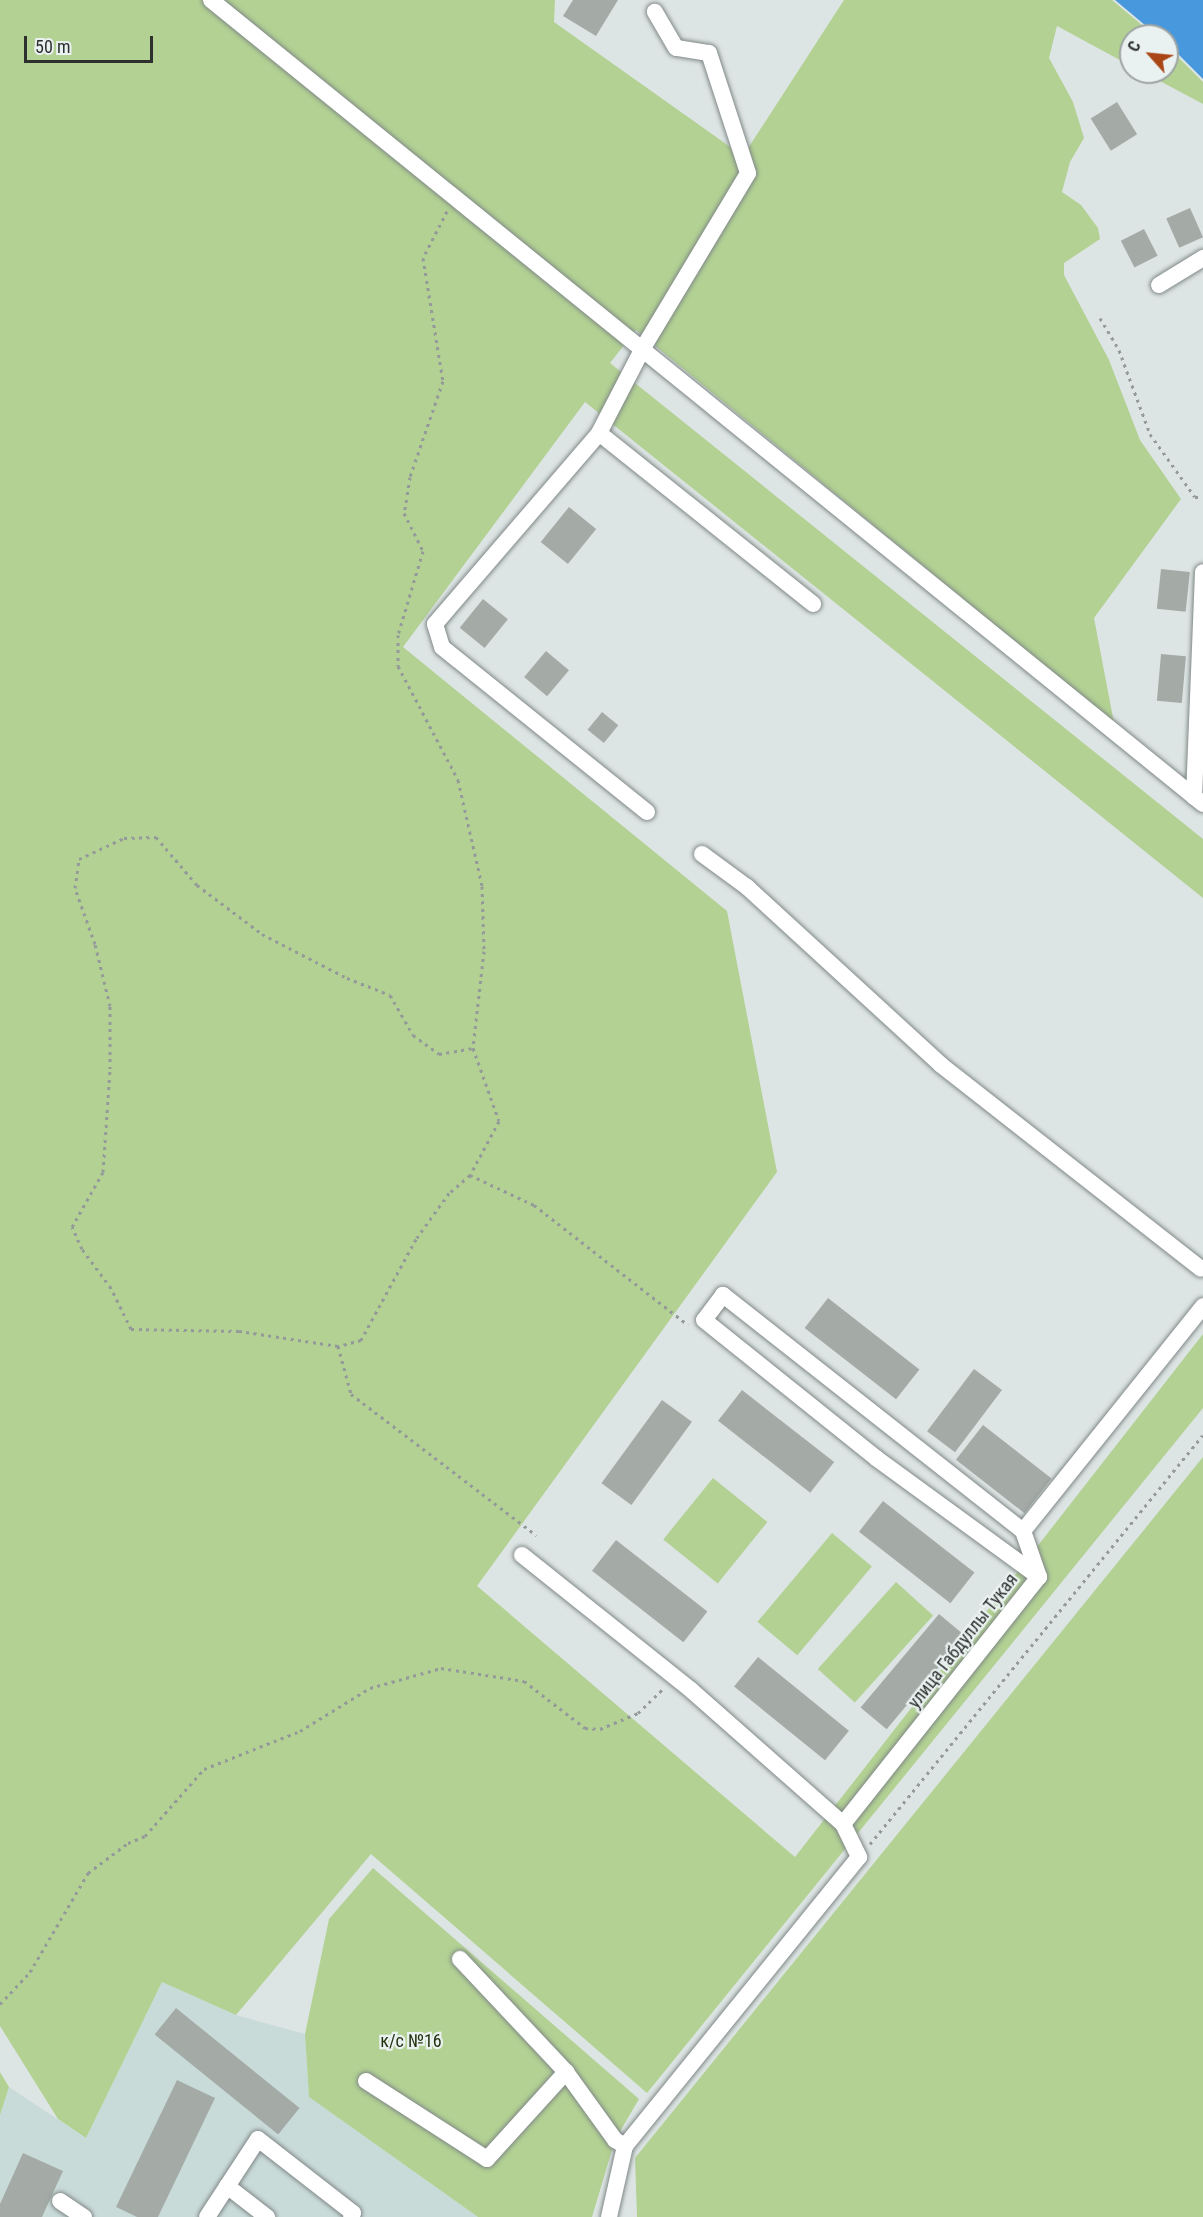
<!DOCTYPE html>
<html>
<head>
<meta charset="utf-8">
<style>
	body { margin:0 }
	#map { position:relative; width:1203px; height:2217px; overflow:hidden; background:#dde5e4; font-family:"Roboto Condensed",sans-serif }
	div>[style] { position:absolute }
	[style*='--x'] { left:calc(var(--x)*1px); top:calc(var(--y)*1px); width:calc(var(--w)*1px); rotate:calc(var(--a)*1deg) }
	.built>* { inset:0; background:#c9dbd9 }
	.green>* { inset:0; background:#b2d193; transform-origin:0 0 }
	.water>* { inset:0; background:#4898dd }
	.building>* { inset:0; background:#a4aba7; transform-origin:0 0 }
	.path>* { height:3px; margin-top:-1.5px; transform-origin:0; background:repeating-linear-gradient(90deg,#949a99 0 3px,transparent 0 7.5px) }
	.roads { filter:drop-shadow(0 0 2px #808887) drop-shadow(0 0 2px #808887) }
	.minor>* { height:16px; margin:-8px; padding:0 8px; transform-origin:8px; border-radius:8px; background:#fff }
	span { translate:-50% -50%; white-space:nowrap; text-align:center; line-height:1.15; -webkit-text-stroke:4.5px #eaf2f1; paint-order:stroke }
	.street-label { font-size:18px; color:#2d302f }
	.park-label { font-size:18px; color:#1f300a }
	.north { position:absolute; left:1119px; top:24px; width:60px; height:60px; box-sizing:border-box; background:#eaf2f1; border:2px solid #9ea4a3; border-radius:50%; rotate:297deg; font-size:16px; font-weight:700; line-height:24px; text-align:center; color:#2d302f }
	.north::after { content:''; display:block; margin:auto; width:21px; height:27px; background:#aa4515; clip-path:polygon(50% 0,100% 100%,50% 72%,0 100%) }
	.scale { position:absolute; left:24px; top:36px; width:129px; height:27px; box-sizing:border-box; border:3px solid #2d302f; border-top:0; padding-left:8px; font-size:18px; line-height:21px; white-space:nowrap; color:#2d302f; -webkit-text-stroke:4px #eaf2f1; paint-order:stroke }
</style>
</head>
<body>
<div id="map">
	<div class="built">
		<div style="clip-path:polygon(162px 1982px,236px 2015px,305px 2034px,309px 2097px,478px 2217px,0 2217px,0 2115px,9px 2087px,86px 2138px)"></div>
	</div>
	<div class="green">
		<div style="clip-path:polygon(0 0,555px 0,554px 22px,743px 156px,844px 0,1112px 0,1155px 36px,1131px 36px,1131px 66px,1057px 26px,1049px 58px,1073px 102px,1084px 138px,1070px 162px,1062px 192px,1081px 205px,1098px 228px,1100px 239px,1064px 263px,1064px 275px,1109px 360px,1140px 440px,1181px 499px,1094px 618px,1114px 723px,636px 330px,610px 363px,1203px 839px,1203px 898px,585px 402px,403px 647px,727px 911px,777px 1172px,477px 1586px,795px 1857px,1203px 1334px,1203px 1408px,647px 2093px,371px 1854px,236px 2015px,162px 1982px,86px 2138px,58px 2119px,0 2026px)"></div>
		<div style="clip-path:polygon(1167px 46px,1203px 82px,1203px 104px,1143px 72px,1167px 72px)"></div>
		<div style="clip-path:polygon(1203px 1457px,1203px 2217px,637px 2217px,635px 2158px)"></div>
		<div style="left:713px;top:1478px;width:70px;height:79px;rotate:39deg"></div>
		<div style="left:832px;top:1533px;width:52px;height:116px;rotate:40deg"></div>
		<div style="left:896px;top:1582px;width:50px;height:117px;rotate:42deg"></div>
		<div style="clip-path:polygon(373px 1868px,639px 2099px,615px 2140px,592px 2217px,478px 2217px,309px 2097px,305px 2034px,329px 1919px)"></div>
		<div style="clip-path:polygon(0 2072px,9px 2087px,0 2115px)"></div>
	</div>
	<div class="water">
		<div style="clip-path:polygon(1115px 0,1203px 0,1203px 79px,1167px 43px,1167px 36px,1158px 36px)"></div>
	</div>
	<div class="building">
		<div style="clip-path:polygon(573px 0,618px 0,596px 36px,563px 16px)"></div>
		<div style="left:1117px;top:102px;width:38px;height:31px;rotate:58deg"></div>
		<div style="left:1190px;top:208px;width:32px;height:26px;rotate:66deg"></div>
		<div style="left:1144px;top:229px;width:30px;height:26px;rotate:63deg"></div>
		<div style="left:569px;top:507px;width:35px;height:45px;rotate:39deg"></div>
		<div style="left:1161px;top:569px;width:29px;height:40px;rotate:6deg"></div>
		<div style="left:483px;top:599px;width:32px;height:37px;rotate:39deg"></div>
		<div style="left:546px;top:651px;width:30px;height:34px;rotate:40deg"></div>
		<div style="left:1161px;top:654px;width:25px;height:47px;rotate:5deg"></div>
		<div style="left:602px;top:712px;width:21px;height:23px;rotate:39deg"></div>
		<div style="left:828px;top:1298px;width:116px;height:38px;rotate:38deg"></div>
		<div style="left:974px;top:1369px;width:35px;height:78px;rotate:37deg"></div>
		<div style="left:742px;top:1390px;width:117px;height:39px;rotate:38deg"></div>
		<div style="left:662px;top:1400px;width:37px;height:103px;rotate:36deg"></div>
		<div style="left:983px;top:1425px;width:87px;height:44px;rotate:38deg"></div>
		<div style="left:883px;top:1501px;width:116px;height:39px;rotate:38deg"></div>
		<div style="left:616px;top:1540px;width:116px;height:39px;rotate:38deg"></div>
		<div style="left:939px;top:1614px;width:34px;height:122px;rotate:40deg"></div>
		<div style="left:758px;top:1657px;width:117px;height:38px;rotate:39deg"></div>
		<div style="left:176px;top:2008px;width:159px;height:34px;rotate:39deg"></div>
		<div style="clip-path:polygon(177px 2080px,215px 2098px,158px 2217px,137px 2217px,116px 2207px)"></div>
		<div style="clip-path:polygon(23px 2153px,63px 2171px,42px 2217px,0 2217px,0 2204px)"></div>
	</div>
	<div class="path">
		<div style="--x:447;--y:211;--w:53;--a:117.1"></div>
		<div style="--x:423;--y:258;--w:125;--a:80.8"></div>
		<div style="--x:443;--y:381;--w:102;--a:109"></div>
		<div style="--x:410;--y:477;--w:36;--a:99"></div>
		<div style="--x:404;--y:513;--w:42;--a:63.4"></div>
		<div style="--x:423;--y:551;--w:88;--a:106.6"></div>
		<div style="--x:398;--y:635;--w:31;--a:90"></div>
		<div style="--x:398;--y:666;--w:129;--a:62.2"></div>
		<div style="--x:458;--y:780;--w:109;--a:77.2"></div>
		<div style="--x:482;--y:886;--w:65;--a:88.2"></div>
		<div style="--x:484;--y:951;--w:98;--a:96.5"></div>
		<div style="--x:473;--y:1048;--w:77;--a:70.4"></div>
		<div style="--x:499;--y:1121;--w:61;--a:118.2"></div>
		<div style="--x:470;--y:1175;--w:28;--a:139"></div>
		<div style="--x:449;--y:1193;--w:57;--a:125.7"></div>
		<div style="--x:416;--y:1239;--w:115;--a:118.6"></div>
		<div style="--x:361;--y:1340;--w:24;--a:165"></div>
		<div style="--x:338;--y:1346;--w:100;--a:-171.4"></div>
		<div style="--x:239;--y:1331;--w:108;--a:-178.9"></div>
		<div style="--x:131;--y:1329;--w:46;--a:-116"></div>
		<div style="--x:111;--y:1288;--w:49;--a:-126.6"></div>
		<div style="--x:82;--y:1249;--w:24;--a:-114"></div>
		<div style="--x:72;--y:1227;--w:63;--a:-60.6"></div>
		<div style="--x:103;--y:1172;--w:103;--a:-86.1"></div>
		<div style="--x:110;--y:1069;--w:63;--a:-90"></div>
		<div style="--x:110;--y:1006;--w:64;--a:-103.6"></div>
		<div style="--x:95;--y:944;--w:59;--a:-109.7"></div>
		<div style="--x:75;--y:888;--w:29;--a:-82"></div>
		<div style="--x:79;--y:859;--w:50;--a:-25"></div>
		<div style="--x:124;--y:838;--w:32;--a:-2"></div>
		<div style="--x:156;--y:837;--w:63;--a:49.5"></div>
		<div style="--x:197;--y:885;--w:81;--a:37"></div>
		<div style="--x:262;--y:934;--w:96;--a:27.4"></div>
		<div style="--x:347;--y:978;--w:46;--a:21.6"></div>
		<div style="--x:390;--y:995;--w:46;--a:60.1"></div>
		<div style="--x:413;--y:1035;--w:32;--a:36"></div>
		<div style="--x:439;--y:1054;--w:35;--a:-10"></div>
		<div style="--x:1100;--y:318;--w:37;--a:59"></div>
		<div style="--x:1119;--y:350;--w:90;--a:69.7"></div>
		<div style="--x:1150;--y:434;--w:77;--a:54.5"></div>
		<div style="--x:1195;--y:497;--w:8;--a:0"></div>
		<div style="--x:470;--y:1175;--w:71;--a:25.1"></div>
		<div style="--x:534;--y:1205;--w:195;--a:37.9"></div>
		<div style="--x:338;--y:1346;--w:50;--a:74.8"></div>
		<div style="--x:351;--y:1394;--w:233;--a:37.3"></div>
		<div style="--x:870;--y:1844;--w:527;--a:-50.85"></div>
		<div style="--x:0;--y:2004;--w:44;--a:-46.8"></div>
		<div style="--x:30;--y:1972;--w:115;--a:-59.6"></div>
		<div style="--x:88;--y:1873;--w:50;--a:-36.9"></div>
		<div style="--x:128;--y:1843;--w:18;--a:-22"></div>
		<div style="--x:145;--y:1836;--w:89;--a:-48.6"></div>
		<div style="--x:204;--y:1769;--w:103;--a:-21.6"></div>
		<div style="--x:300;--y:1731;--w:82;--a:-31.6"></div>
		<div style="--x:370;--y:1688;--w:74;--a:-15.7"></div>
		<div style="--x:441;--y:1668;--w:84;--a:8.9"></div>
		<div style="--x:524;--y:1681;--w:77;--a:37.6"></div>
		<div style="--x:585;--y:1728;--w:15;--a:4"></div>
		<div style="--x:600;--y:1729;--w:41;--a:-22.8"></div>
		<div style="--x:638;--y:1713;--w:36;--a:-44"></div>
	</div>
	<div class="roads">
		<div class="minor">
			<div style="--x:211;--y:0;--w:1277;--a:39.02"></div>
			<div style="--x:1159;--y:285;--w:52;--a:-31.5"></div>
			<div style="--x:599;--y:433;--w:274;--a:38.6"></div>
			<div style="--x:1194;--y:797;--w:225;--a:-87.7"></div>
			<div style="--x:647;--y:812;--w:263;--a:-141.2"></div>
			<div style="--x:442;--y:647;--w:24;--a:-107"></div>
			<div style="--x:435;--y:624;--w:252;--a:-49.3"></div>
			<div style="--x:599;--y:433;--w:96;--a:-62.6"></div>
			<div style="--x:643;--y:348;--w:204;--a:-59"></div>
			<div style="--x:748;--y:173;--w:126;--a:-108"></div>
			<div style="--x:709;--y:53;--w:33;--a:-171"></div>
			<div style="--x:676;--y:48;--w:42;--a:-120.3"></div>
			<div style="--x:702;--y:854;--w:56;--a:36.3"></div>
			<div style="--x:747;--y:887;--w:263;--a:42.5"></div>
			<div style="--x:941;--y:1065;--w:330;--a:38.1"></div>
			<div style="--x:1023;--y:1531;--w:382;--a:-141.8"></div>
			<div style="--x:723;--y:1295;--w:31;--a:127"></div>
			<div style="--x:704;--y:1320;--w:221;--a:38.7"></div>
			<div style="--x:876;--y:1458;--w:202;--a:36.1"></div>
			<div style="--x:522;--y:1555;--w:216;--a:38.6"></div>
			<div style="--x:691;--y:1690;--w:203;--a:41.4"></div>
			<div style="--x:843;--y:1824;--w:37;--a:64"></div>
			<div style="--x:859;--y:1857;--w:372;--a:129"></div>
			<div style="--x:625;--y:2146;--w:73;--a:102.7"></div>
			<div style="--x:843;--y:1824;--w:315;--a:-51.6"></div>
			<div style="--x:1039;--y:1577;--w:49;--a:-109.2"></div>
			<div style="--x:1023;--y:1531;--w:288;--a:-51.3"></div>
			<div style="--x:460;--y:1959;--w:155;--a:46.8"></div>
			<div style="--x:366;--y:2081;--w:144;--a:32.8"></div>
			<div style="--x:487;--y:2159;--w:118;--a:-47.8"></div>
			<div style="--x:566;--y:2072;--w:84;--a:54.2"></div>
			<div style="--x:615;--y:2140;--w:12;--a:31"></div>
			<div style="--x:227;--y:2186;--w:51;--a:37.8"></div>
			<div style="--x:60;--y:2201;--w:29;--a:34"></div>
			<div style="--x:207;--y:2217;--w:93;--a:-56.8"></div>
			<div style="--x:258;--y:2139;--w:120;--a:37.9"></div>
			<div style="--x:353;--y:2213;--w:4;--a:117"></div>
		</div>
	</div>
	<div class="street-label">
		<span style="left:963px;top:1641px;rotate:-52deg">улица Габдуллы Тукая</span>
	</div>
	<div class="park-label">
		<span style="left:411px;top:2041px">к/с №16</span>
	</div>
	<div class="north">С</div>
	<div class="scale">50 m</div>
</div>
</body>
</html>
